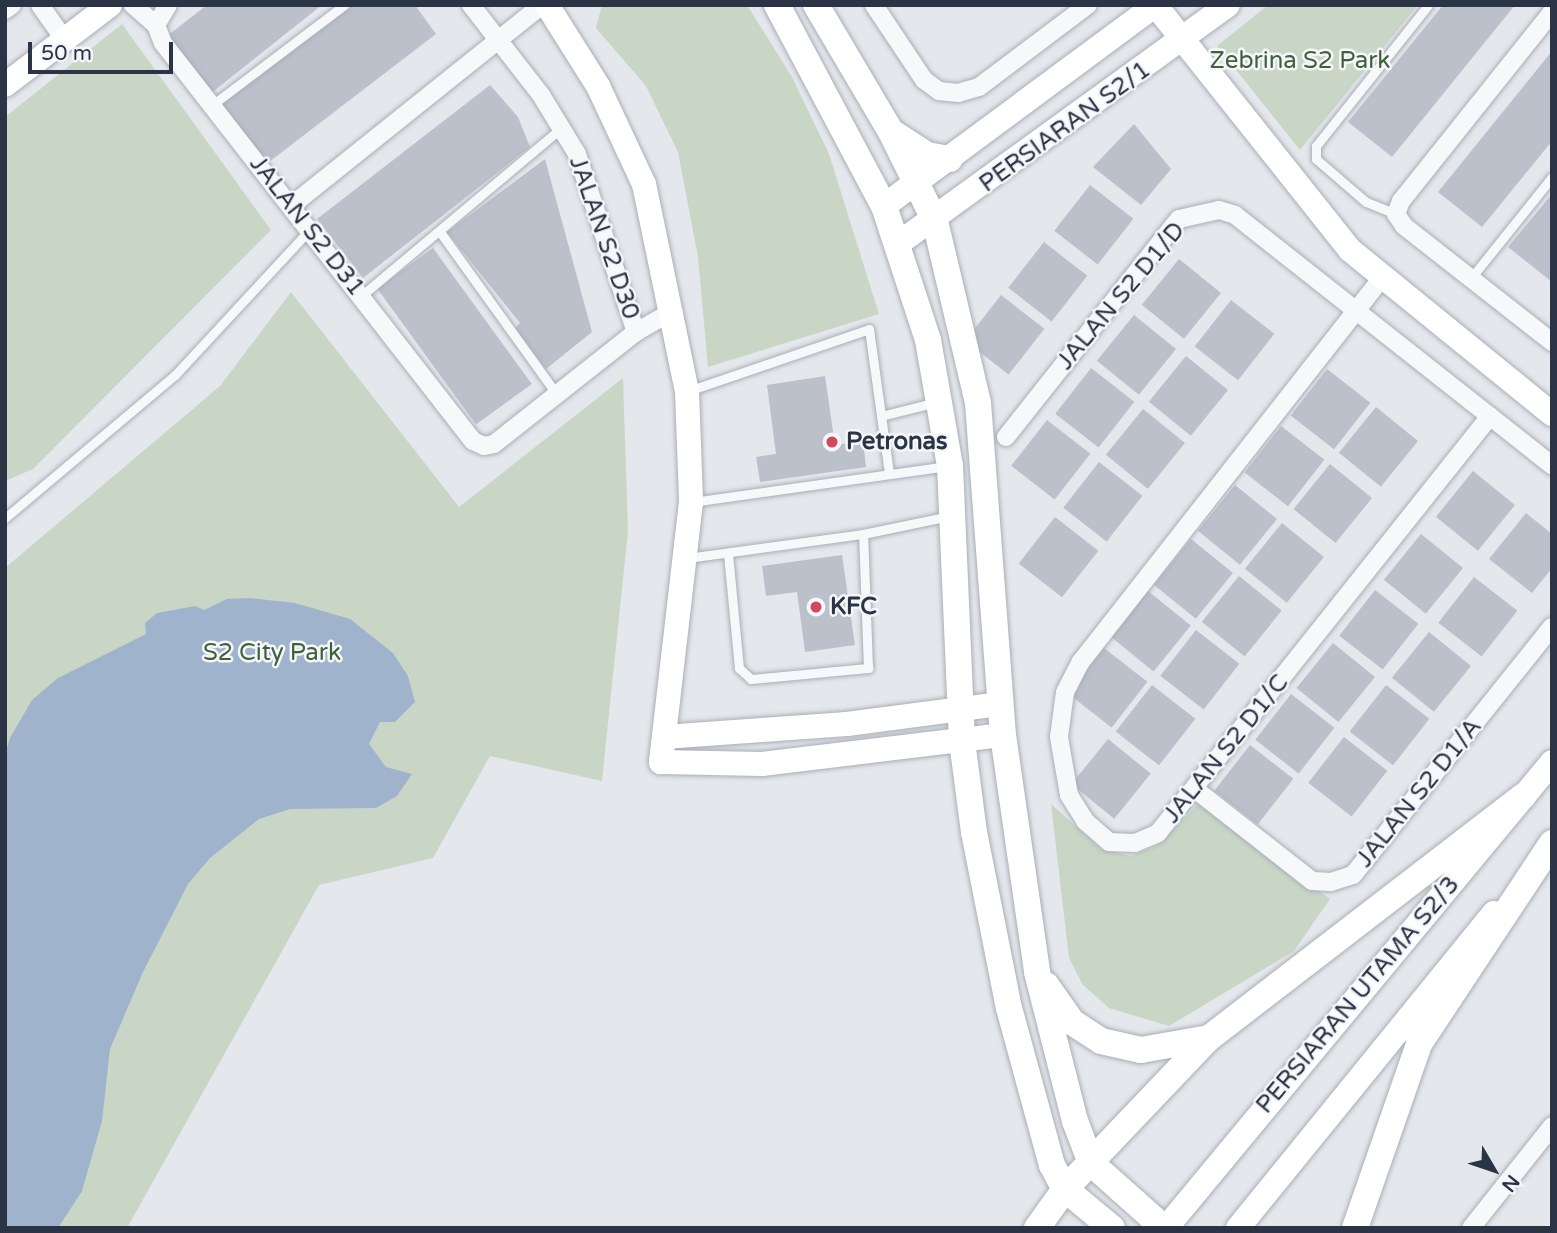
<!DOCTYPE html>
<html>
<head>
<meta charset="utf-8">
<style>
	body { margin:0 }
	#map { position:relative; width:1557px; height:1233px; overflow:hidden; background:#e4e7ec; font-family:"Varela Round",sans-serif }
	div>[style] { position:absolute }
	[style*='--x'] { left:calc(var(--x)*1px); top:calc(var(--y)*1px); width:calc(var(--w)*1px); rotate:calc(var(--a)*1deg) }
	.green>* { inset:0; background:#c9d6c5 }
	.water>* { inset:0; background:#9fb4cc }
	.building>* { inset:0; background:#bbc0ca; transform-origin:0 0 }
	.roads { filter:drop-shadow(0 0 2px #a9aeb7) drop-shadow(0 0 2px #a9aeb7) }
	.lane>* { height:9px; margin:-4.5px; padding:0 4.5px; transform-origin:4.5px; border-radius:4.5px; background:#f7f8fa }
	.street>* { height:18px; margin:-9px; padding:0 9px; transform-origin:9px; border-radius:9px; background:#f7f8fa }
	.secondary>* { height:24px; margin:-12px; padding:0 12px; transform-origin:12px; border-radius:12px; background:#fff }
	.primary>* { height:26px; margin:-13px; padding:0 13px; transform-origin:13px; border-radius:13px; background:#fff }
	.dots>* { width:19px; height:19px; translate:-50% -50%; box-sizing:border-box; border:4px solid #f4f6f9; border-radius:50% }
	span { translate:-50% -50%; white-space:nowrap; text-align:center; line-height:1.15; -webkit-text-stroke:5px #f4f6f9; paint-order:stroke }
	.park-label { font-size:24px; color:#3f6138 }
	.street-label { font-size:24px; color:#2b3445 }
	.poi-label { font-size:24px; color:#2b3445; font-weight:700 }
	.left { translate:0 -50%; text-align:left }
	.frame { position:absolute; inset:0; border:7px solid #2b3445; pointer-events:none }
	.north { position:absolute; left:1459px; top:1135px; width:70px; height:70px; -webkit-text-stroke:5px #f4f6f9; paint-order:stroke; rotate:129deg; font-size:19px; font-weight:700; line-height:28px; text-align:center; color:#2b3445 }
	.north::after { content:''; display:block; margin:auto; width:24px; height:32px; background:#2b3445; clip-path:polygon(50% 0,100% 100%,50% 72%,0 100%) }
	.scale { position:absolute; left:28px; top:42px; width:145px; height:32px; box-sizing:border-box; border:4px solid #2b3445; border-top:0; padding-left:9px; font-size:21px; line-height:24px; white-space:nowrap; color:#2b3445; -webkit-text-stroke:5px #f4f6f9; paint-order:stroke }
</style>
</head>
<body>
<div id="map">
	<div class="green">
		<div style="clip-path:polygon(602px 5px,747px 5px,792px 77px,829px 154px,879px 314px,708px 367px,698px 257px,678px 152px,646px 86px,596px 28px)"></div>
		<div style="clip-path:polygon(1268px 5px,1418px 5px,1300px 150px,1217px 46px)"></div>
		<div style="clip-path:polygon(122px 24px,271px 230px,33px 469px,5px 481px,5px 117px)"></div>
		<div style="clip-path:polygon(291px 292px,459px 507px,623px 378px,628px 531px,602px 781px,490px 756px,433px 858px,319px 885px,127px 1228px,5px 1228px,5px 568px,220px 386px)"></div>
		<div style="clip-path:polygon(1200px 802px,1330px 899px,1294px 951px,1169px 1026px,1109px 1008px,1083px 985px,1069px 958px,1051px 804px,1101px 849px,1131px 856px,1157px 846px)"></div>
	</div>
	<div class="water">
		<div style="clip-path:polygon(249px 598px,295px 603px,350px 619px,393px 653px,408px 676px,415px 702px,395px 722px,380px 722px,369px 744px,386px 767px,412px 774px,397px 796px,376px 808px,290px 809px,259px 819px,210px 858px,188px 884px,143px 972px,110px 1049px,102px 1121px,82px 1191px,58px 1228px,5px 1228px,5px 754px,10px 738px,32px 700px,58px 678px,146px 634px,145px 623px,157px 613px,195px 606px,204px 610px,227px 599px)"></div>
	</div>
	<div class="building">
		<div style="clip-path:polygon(207px 5px,322px 5px,210px 94px,167px 36px)"></div>
		<div style="clip-path:polygon(351px 5px,415px 5px,436px 34px,265px 165px,221px 104px)"></div>
		<div style="clip-path:polygon(1443px 5px,1515px 5px,1392px 157px,1348px 122px)"></div>
		<div style="clip-path:polygon(1552px 51px,1552px 141px,1482px 227px,1438px 192px)"></div>
		<div style="clip-path:polygon(490px 85px,518px 117px,530px 147px,363px 278px,317px 219px)"></div>
		<div style="clip-path:polygon(1134px 124px,1171px 169px,1141px 205px,1093px 167px)"></div>
		<div style="clip-path:polygon(545px 159px,592px 332px,546px 369px,515px 328px,520px 323px,447px 232px)"></div>
		<div style="left:1090px;top:185px;width:55px;height:58px;rotate:38deg"></div>
		<div style="clip-path:polygon(1552px 194px,1552px 282px,1508px 247px)"></div>
		<div style="left:1044px;top:242px;width:55px;height:58px;rotate:38deg"></div>
		<div style="left:433px;top:248px;width:168px;height:69px;rotate:54deg"></div>
		<div style="left:1179px;top:259px;width:54px;height:59px;rotate:39deg"></div>
		<div style="left:1001px;top:295px;width:55px;height:58px;rotate:38deg"></div>
		<div style="left:1231px;top:300px;width:55px;height:59px;rotate:38deg"></div>
		<div style="left:1134px;top:315px;width:54px;height:59px;rotate:39deg"></div>
		<div style="left:1186px;top:356px;width:54px;height:59px;rotate:39deg"></div>
		<div style="left:1091px;top:368px;width:55px;height:58px;rotate:38deg"></div>
		<div style="left:1327px;top:369px;width:55px;height:59px;rotate:38deg"></div>
		<div style="clip-path:polygon(825px 376px,835px 445px,863px 441px,866px 467px,760px 482px,756px 457px,776px 454px,767px 385px)"></div>
		<div style="left:1376px;top:407px;width:54px;height:59px;rotate:39deg"></div>
		<div style="left:1143px;top:409px;width:54px;height:59px;rotate:39deg"></div>
		<div style="left:1047px;top:420px;width:55px;height:58px;rotate:38deg"></div>
		<div style="left:1281px;top:426px;width:55px;height:59px;rotate:38deg"></div>
		<div style="left:1099px;top:462px;width:55px;height:58px;rotate:38deg"></div>
		<div style="left:1330px;top:464px;width:54px;height:58px;rotate:39deg"></div>
		<div style="left:1473px;top:471px;width:54px;height:59px;rotate:39deg"></div>
		<div style="left:1235px;top:485px;width:54px;height:59px;rotate:39deg"></div>
		<div style="clip-path:polygon(1526px 513px,1552px 534px,1552px 568px,1532px 593px,1489px 559px)"></div>
		<div style="left:1055px;top:517px;width:55px;height:59px;rotate:38deg"></div>
		<div style="left:1282px;top:523px;width:54px;height:59px;rotate:39deg"></div>
		<div style="left:1421px;top:534px;width:54px;height:59px;rotate:39deg"></div>
		<div style="left:1191px;top:539px;width:54px;height:59px;rotate:39deg"></div>
		<div style="clip-path:polygon(842px 555px,855px 645px,805px 652px,797px 592px,766px 596px,762px 566px)"></div>
		<div style="left:1239px;top:576px;width:55px;height:59px;rotate:39deg"></div>
		<div style="left:1474px;top:577px;width:55px;height:58px;rotate:38deg"></div>
		<div style="left:1375px;top:590px;width:55px;height:58px;rotate:38deg"></div>
		<div style="left:1148px;top:591px;width:55px;height:59px;rotate:39deg"></div>
		<div style="left:1196px;top:630px;width:55px;height:58px;rotate:38deg"></div>
		<div style="left:1429px;top:632px;width:54px;height:59px;rotate:39deg"></div>
		<div style="left:1333px;top:643px;width:54px;height:58px;rotate:39deg"></div>
		<div style="left:1104px;top:648px;width:55px;height:58px;rotate:38deg"></div>
		<div style="left:1152px;top:685px;width:55px;height:59px;rotate:38deg"></div>
		<div style="left:1386px;top:685px;width:55px;height:59px;rotate:38deg"></div>
		<div style="left:1291px;top:694px;width:55px;height:58px;rotate:38deg"></div>
		<div style="left:1344px;top:737px;width:55px;height:58px;rotate:38deg"></div>
		<div style="left:1108px;top:739px;width:55px;height:58px;rotate:39deg"></div>
		<div style="left:1250px;top:745px;width:55px;height:58px;rotate:38deg"></div>
	</div>
	<div class="roads">
		<div class="lane">
			<div style="--x:212;--y:105;--w:166;--a:-37.1"></div>
			<div style="--x:1396;--y:214;--w:32;--a:-158"></div>
			<div style="--x:1366;--y:202;--w:66;--a:-139.3"></div>
			<div style="--x:1316;--y:159;--w:13;--a:-90"></div>
			<div style="--x:1316;--y:146;--w:180;--a:-51.5"></div>
			<div style="--x:440;--y:232;--w:201;--a:54.3"></div>
			<div style="--x:1471;--y:278;--w:129;--a:-51.3"></div>
			<div style="--x:361;--y:296;--w:261;--a:-40"></div>
			<div style="--x:688;--y:391;--w:191;--a:-18.9"></div>
			<div style="--x:869;--y:329;--w:146;--a:82.1"></div>
			<div style="--x:881;--y:416;--w:58;--a:-14"></div>
			<div style="--x:692;--y:502;--w:259;--a:-8"></div>
			<div style="--x:5;--y:518;--w:222;--a:-40.1"></div>
			<div style="--x:175;--y:375;--w:199;--a:-47.2"></div>
			<div style="--x:728;--y:554;--w:115;--a:84.5"></div>
			<div style="--x:739;--y:668;--w:16;--a:43"></div>
			<div style="--x:751;--y:679;--w:118;--a:-5.4"></div>
			<div style="--x:868;--y:668;--w:134;--a:-92.1"></div>
			<div style="--x:687;--y:558;--w:178;--a:-7.8"></div>
			<div style="--x:863;--y:534;--w:89;--a:-11.7"></div>
		</div>
		<div class="street">
			<div style="--x:40;--y:5;--w:42;--a:54.8"></div>
			<div style="--x:133;--y:5;--w:30;--a:41"></div>
			<div style="--x:156;--y:25;--w:19;--a:69"></div>
			<div style="--x:163;--y:43;--w:504;--a:52.09"></div>
			<div style="--x:473;--y:441;--w:12;--a:24"></div>
			<div style="--x:484;--y:446;--w:10;--a:-11"></div>
			<div style="--x:494;--y:444;--w:181;--a:-38.3"></div>
			<div style="--x:636;--y:332;--w:43;--a:-29.6"></div>
			<div style="--x:471;--y:5;--w:114;--a:52.1"></div>
			<div style="--x:541;--y:95;--w:69;--a:58.6"></div>
			<div style="--x:577;--y:154;--w:188;--a:71.7"></div>
			<div style="--x:874;--y:5;--w:90;--a:56.3"></div>
			<div style="--x:924;--y:80;--w:19;--a:36"></div>
			<div style="--x:939;--y:91;--w:19;--a:6"></div>
			<div style="--x:958;--y:93;--w:22;--a:-16"></div>
			<div style="--x:979;--y:87;--w:136;--a:-37"></div>
			<div style="--x:5;--y:10;--w:9;--a:-36"></div>
			<div style="--x:1552;--y:12;--w:242;--a:128.6"></div>
			<div style="--x:1401;--y:201;--w:14;--a:111"></div>
			<div style="--x:1396;--y:214;--w:14;--a:56"></div>
			<div style="--x:1404;--y:226;--w:188;--a:38.1"></div>
			<div style="--x:156;--y:25;--w:23;--a:-59"></div>
			<div style="--x:291;--y:206;--w:322;--a:-38.7"></div>
			<div style="--x:1381;--y:279;--w:486;--a:128.1"></div>
			<div style="--x:1081;--y:661;--w:35;--a:117"></div>
			<div style="--x:1065;--y:692;--w:45;--a:97.6"></div>
			<div style="--x:1059;--y:737;--w:59;--a:80.2"></div>
			<div style="--x:1069;--y:795;--w:31;--a:58"></div>
			<div style="--x:1085;--y:821;--w:32;--a:41"></div>
			<div style="--x:1109;--y:842;--w:26;--a:2"></div>
			<div style="--x:1135;--y:843;--w:25;--a:-23"></div>
			<div style="--x:1158;--y:833;--w:533;--a:-51.47"></div>
			<div style="--x:1006;--y:437;--w:278;--a:-51.6"></div>
			<div style="--x:1179;--y:219;--w:41;--a:-12.7"></div>
			<div style="--x:1219;--y:210;--w:17;--a:17"></div>
			<div style="--x:1235;--y:215;--w:404;--a:38.3"></div>
			<div style="--x:1196;--y:790;--w:147;--a:38.1"></div>
			<div style="--x:1312;--y:881;--w:19;--a:3"></div>
			<div style="--x:1331;--y:882;--w:23;--a:-18"></div>
			<div style="--x:1353;--y:875;--w:318;--a:-51.3"></div>
			<div style="--x:1471;--y:1228;--w:130;--a:-51.5"></div>
		</div>
		<div class="secondary">
			<div style="--x:547;--y:5;--w:96;--a:57.8"></div>
			<div style="--x:598;--y:86;--w:108;--a:64.9"></div>
			<div style="--x:644;--y:184;--w:211;--a:78.3"></div>
			<div style="--x:687;--y:391;--w:111;--a:87.9"></div>
			<div style="--x:691;--y:502;--w:262;--a:96.6"></div>
			<div style="--x:661;--y:762;--w:101;--a:1.1"></div>
			<div style="--x:762;--y:764;--w:243;--a:-6.9"></div>
			<div style="--x:1156;--y:6;--w:312;--a:51.5"></div>
			<div style="--x:1350;--y:250;--w:260;--a:39.1"></div>
			<div style="--x:5;--y:85;--w:132;--a:-37.3"></div>
			<div style="--x:884;--y:206;--w:338;--a:-36.5"></div>
			<div style="--x:899;--y:243;--w:406;--a:-35.9"></div>
			<div style="--x:664;--y:737;--w:183;--a:-4.1"></div>
			<div style="--x:847;--y:724;--w:153;--a:-7.5"></div>
			<div style="--x:1166;--y:1228;--w:605;--a:-50.36"></div>
			<div style="--x:1238;--y:1228;--w:406;--a:-50.9"></div>
		</div>
		<div class="primary">
			<div style="--x:777;--y:5;--w:228;--a:62"></div>
			<div style="--x:884;--y:206;--w:141;--a:71.8"></div>
			<div style="--x:928;--y:340;--w:128;--a:80.1"></div>
			<div style="--x:950;--y:466;--w:275;--a:87.5"></div>
			<div style="--x:962;--y:741;--w:92;--a:82.5"></div>
			<div style="--x:974;--y:832;--w:179;--a:78.8"></div>
			<div style="--x:1009;--y:1008;--w:163;--a:74.7"></div>
			<div style="--x:1052;--y:1165;--w:27;--a:62"></div>
			<div style="--x:1065;--y:1189;--w:61;--a:39.7"></div>
			<div style="--x:816;--y:5;--w:147;--a:59.4"></div>
			<div style="--x:891;--y:132;--w:99;--a:63.7"></div>
			<div style="--x:935;--y:221;--w:187;--a:76.7"></div>
			<div style="--x:978;--y:403;--w:333;--a:85.7"></div>
			<div style="--x:1003;--y:735;--w:239;--a:81.8"></div>
			<div style="--x:1037;--y:972;--w:154;--a:75.7"></div>
			<div style="--x:1075;--y:1121;--w:45;--a:69.1"></div>
			<div style="--x:1091;--y:1163;--w:98;--a:41.7"></div>
			<div style="--x:893;--y:133;--w:40;--a:32.9"></div>
			<div style="--x:927;--y:155;--w:23;--a:10"></div>
			<div style="--x:1046;--y:985;--w:45;--a:54.9"></div>
			<div style="--x:1072;--y:1022;--w:35;--a:33"></div>
			<div style="--x:1101;--y:1041;--w:41;--a:12.7"></div>
			<div style="--x:1141;--y:1050;--w:69;--a:-10"></div>
			<div style="--x:1037;--y:1228;--w:48;--a:-54.3"></div>
			<div style="--x:1065;--y:1189;--w:209;--a:-46.4"></div>
			<div style="--x:1209;--y:1038;--w:396;--a:-37.6"></div>
			<div style="--x:1355;--y:1228;--w:195;--a:-70.8"></div>
			<div style="--x:1419;--y:1044;--w:241;--a:-56.5"></div>
		</div>
	</div>
	<div class="dots">
		<div style="left:832px;top:442px;background:#d1495b"></div>
		<div style="left:816px;top:607px;background:#d1495b"></div>
	</div>
	<div class="park-label">
		<span style="left:1300px;top:61px">Zebrina S2 Park</span>
		<span style="left:272px;top:653px">S2 City Park</span>
	</div>
	<div class="street-label">
		<span style="left:1065px;top:127px;rotate:-36deg">PERSIARAN S2/1</span>
		<span style="left:307px;top:226px;rotate:52deg">JALAN S2 D31</span>
		<span style="left:604px;top:238px;rotate:71deg">JALAN S2 D30</span>
		<span style="left:1121px;top:296px;rotate:-50deg">JALAN S2 D1/D</span>
		<span style="left:1226px;top:749px;rotate:-51deg">JALAN S2 D1/C</span>
		<span style="left:1419px;top:793px;rotate:-51deg">JALAN S2 D1/A</span>
		<span style="left:1358px;top:995px;rotate:-50deg">PERSIARAN UTAMA S2/3</span>
	</div>
	<div class="poi-label">
		<span class="left" style="left:846px;top:442px">Petronas</span>
		<span class="left" style="left:830px;top:607px">KFC</span>
	</div>
	<div class="frame"></div>
	<div class="north">N</div>
	<div class="scale">50 m</div>
</div>
</body>
</html>
